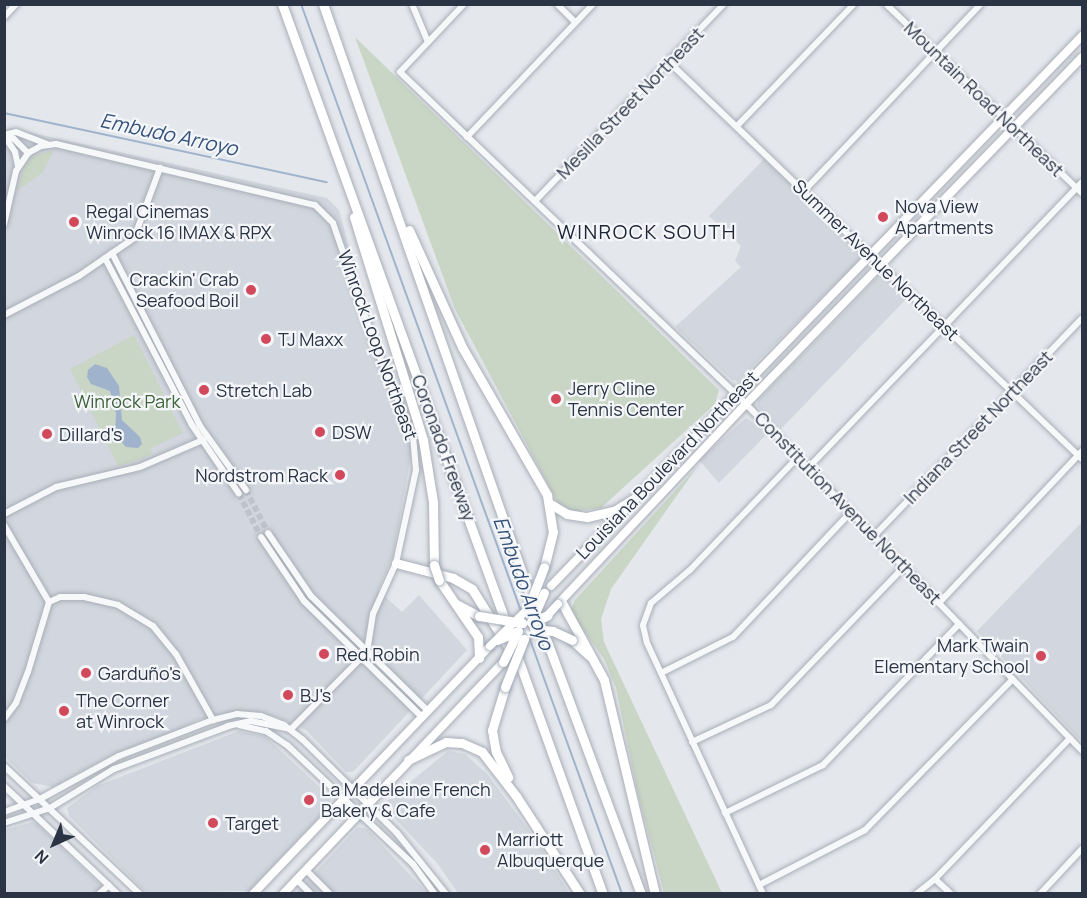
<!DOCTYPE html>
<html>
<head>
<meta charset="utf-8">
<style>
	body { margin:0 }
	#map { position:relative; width:1087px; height:898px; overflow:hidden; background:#e4e7ec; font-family:Manrope,sans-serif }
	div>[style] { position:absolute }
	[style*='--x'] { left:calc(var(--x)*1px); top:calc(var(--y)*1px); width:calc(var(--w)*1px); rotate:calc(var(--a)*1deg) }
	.built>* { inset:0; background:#d2d6de }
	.green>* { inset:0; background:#c9d6c5 }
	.water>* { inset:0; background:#9fb4cc }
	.stream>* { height:2px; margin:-1px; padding:0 1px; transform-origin:1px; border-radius:1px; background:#9fb4cc }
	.minor-tunnel>* { height:6px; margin-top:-3px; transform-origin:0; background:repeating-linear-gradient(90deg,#bfc3cb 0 6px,transparent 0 9px) }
	.roads { filter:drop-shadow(0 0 2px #a9aeb7) drop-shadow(0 0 2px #a9aeb7) }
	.minor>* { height:6px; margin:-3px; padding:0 3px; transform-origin:3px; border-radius:3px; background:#f7f8fa }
	.major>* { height:8px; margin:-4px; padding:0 4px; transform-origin:4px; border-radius:4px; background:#fff }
	.highway>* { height:9px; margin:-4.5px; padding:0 4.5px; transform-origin:4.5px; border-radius:4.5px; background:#fff }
	.bridges { filter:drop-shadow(0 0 2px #a3abb8) drop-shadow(0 0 2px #a3abb8) }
	.major-bridge>* { height:8px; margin:-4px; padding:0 4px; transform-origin:4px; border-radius:4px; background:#fff }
	.highway-bridge>* { height:9px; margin:-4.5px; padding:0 4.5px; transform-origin:4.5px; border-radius:4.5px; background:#fff }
	.dots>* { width:16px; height:16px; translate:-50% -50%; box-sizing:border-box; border:3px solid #f4f6f9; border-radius:50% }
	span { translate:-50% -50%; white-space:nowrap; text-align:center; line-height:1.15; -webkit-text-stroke:4.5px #f4f6f9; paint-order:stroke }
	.street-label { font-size:18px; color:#2b3445 }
	.poi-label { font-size:18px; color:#2b3445 }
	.left { translate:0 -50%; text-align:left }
	.right { translate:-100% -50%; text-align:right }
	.park-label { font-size:18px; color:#3f6138 }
	.water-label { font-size:20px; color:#34527a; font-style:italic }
	.neighbourhood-label { font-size:20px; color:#1d2536; letter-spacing:1.5px }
	.frame { position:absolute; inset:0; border:6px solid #2b3445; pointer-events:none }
	.north { position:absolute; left:24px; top:814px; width:60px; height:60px; -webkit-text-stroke:4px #f4f6f9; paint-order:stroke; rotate:224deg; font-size:16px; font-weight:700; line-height:24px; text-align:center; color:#2b3445 }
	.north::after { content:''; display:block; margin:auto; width:21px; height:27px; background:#2b3445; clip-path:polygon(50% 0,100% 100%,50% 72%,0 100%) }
</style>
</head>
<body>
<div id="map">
	<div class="built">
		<div style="clip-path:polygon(10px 128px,327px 198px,339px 210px,376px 348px,413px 445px,393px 556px,378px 590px,402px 612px,419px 595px,467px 650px,353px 772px,346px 772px,306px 730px,274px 716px,246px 711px,197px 720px,168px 736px,114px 754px,53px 787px,32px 783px,5px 757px,4px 160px)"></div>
		<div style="clip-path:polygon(764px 159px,863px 256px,738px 381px,732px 380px,675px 327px,741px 267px,735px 261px,741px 246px,709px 216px)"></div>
		<div style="clip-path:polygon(879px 276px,886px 276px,908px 297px,780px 430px,757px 406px,758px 400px)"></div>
		<div style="clip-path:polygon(746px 418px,768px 433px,719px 483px,699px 460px)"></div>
		<div style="clip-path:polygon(1082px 522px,1082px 742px,977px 631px)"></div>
		<div style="clip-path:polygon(239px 731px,265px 736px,331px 798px,329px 807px,249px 891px,147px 893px,69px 816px,67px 808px,97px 786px)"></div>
		<div style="clip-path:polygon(448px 751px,465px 754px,487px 774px,537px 841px,569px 893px,458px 893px,437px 863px,386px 809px,386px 802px)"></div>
		<div style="clip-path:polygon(33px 822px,37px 824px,109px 893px,5px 893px,4px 830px)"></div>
		<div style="clip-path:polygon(358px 827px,367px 829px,427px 893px,295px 894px)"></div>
	</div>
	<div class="green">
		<div style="clip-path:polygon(355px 37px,719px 390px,715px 404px,601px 508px,576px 511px,559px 505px,455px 309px)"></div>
		<div style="clip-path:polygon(54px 150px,43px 172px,16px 192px,25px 165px,32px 157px)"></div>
		<div style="clip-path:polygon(134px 335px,183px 433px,150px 449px,152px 454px,143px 459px,118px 466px,70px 369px)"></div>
		<div style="clip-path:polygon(697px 467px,611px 589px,601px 619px,604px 642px,722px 893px,664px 893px,637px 790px,616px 688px,604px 659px,570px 611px,575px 600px)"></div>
	</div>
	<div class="water">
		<div style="clip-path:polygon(95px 364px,107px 368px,119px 386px,122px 420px,140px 437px,142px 444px,138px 448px,126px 447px,115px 435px,116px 414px,110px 391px,91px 384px,87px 377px,88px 370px)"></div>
	</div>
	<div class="stream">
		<div style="--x:301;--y:4;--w:646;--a:70.08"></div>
		<div style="--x:4;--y:113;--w:330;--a:12.1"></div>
		<div style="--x:529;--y:637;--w:273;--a:70.1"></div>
	</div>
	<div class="minor-tunnel">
		<div style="--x:246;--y:490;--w:48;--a:62.9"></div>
		<div style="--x:239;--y:494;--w:48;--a:62.9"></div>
	</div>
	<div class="roads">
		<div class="minor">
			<div style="--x:412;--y:4;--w:41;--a:67.2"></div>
			<div style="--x:464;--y:4;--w:93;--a:133.3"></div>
			<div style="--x:400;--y:72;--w:480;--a:43.8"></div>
			<div style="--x:746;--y:404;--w:483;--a:45.9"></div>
			<div style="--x:557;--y:4;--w:25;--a:45"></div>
			<div style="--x:886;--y:4;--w:272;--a:44"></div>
			<div style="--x:4;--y:17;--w:18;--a:-47"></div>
			<div style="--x:669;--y:62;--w:573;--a:43.87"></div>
			<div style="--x:737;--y:126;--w:169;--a:-46.2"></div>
			<div style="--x:4;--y:135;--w:12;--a:-14"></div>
			<div style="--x:16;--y:132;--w:34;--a:21"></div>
			<div style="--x:4;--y:136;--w:10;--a:17"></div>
			<div style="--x:14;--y:139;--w:20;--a:45"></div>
			<div style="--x:28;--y:153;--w:15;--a:-28"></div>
			<div style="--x:41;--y:146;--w:15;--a:-8"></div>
			<div style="--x:56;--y:144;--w:266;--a:13.3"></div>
			<div style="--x:315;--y:205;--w:25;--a:45"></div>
			<div style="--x:333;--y:223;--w:132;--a:71"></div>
			<div style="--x:376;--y:348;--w:95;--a:67.2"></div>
			<div style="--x:413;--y:436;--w:34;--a:85"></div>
			<div style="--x:416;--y:470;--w:95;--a:102.1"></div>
			<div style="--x:396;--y:563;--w:56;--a:114.3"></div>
			<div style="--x:373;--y:614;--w:38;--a:99"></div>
			<div style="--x:367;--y:652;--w:108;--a:134.6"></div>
			<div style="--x:291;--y:729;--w:41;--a:-168.7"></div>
			<div style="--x:251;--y:721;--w:24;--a:168"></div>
			<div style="--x:5;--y:137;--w:18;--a:56"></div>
			<div style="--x:15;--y:152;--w:14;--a:78"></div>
			<div style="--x:467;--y:137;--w:183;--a:-46.5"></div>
			<div style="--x:804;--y:191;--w:257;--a:-46.6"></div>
			<div style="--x:535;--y:201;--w:273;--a:-46.2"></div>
			<div style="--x:4;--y:224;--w:54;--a:-77.2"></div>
			<div style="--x:16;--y:171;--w:22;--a:-56"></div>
			<div style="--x:112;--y:253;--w:194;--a:63"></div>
			<div style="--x:200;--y:426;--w:79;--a:54.3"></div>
			<div style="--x:105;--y:258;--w:188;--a:62.5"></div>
			<div style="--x:192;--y:425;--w:83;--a:55.7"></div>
			<div style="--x:4;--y:315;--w:85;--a:-27.5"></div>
			<div style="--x:79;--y:276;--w:67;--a:-34.6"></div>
			<div style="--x:134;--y:238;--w:75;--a:-69.6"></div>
			<div style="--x:808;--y:468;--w:396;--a:-46.2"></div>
			<div style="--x:4;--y:514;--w:59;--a:-27.4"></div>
			<div style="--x:56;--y:487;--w:86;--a:-13.4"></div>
			<div style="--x:140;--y:467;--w:69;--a:-23.2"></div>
			<div style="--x:4;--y:525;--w:89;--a:59.7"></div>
			<div style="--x:268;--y:533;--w:76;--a:55.7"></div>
			<div style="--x:311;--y:596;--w:161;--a:44.5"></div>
			<div style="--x:874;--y:536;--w:301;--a:-46.3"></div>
			<div style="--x:261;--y:537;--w:77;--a:56.1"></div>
			<div style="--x:304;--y:601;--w:163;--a:44.5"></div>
			<div style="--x:939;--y:603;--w:209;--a:-46.7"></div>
			<div style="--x:661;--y:673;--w:80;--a:-26.6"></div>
			<div style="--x:733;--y:637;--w:172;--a:-46.7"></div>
			<div style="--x:4;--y:719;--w:20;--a:-53"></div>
			<div style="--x:16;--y:703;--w:33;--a:-69"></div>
			<div style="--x:28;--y:672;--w:73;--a:-73.3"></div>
			<div style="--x:49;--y:602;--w:12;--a:-24"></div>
			<div style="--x:60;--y:597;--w:24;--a:0"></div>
			<div style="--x:84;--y:597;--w:35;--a:13"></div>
			<div style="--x:118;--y:605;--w:41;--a:31"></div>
			<div style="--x:153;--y:626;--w:36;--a:51"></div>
			<div style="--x:176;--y:654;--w:76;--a:60.7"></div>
			<div style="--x:239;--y:725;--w:28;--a:13"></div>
			<div style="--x:266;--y:731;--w:25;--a:34"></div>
			<div style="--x:287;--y:745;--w:173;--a:43.4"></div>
			<div style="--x:413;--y:864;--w:37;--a:54"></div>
			<div style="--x:692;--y:742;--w:87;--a:-25.1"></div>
			<div style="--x:771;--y:705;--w:192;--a:-46.1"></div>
			<div style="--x:4;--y:766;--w:187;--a:43.3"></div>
			<div style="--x:4;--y:786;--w:157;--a:43.5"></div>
			<div style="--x:4;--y:812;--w:38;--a:-20"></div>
			<div style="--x:40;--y:799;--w:90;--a:-28.6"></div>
			<div style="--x:119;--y:756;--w:101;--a:-21"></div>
			<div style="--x:213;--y:720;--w:25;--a:-14"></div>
			<div style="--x:237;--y:714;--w:24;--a:5"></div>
			<div style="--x:261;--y:716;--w:25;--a:21"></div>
			<div style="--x:284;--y:725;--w:24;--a:38"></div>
			<div style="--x:303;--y:740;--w:132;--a:44.7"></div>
			<div style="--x:397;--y:833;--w:78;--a:51.2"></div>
			<div style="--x:725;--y:813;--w:109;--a:-26.1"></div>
			<div style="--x:823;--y:765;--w:196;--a:-46"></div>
			<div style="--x:4;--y:823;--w:48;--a:-18.1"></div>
			<div style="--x:50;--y:808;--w:75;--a:-31.4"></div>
			<div style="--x:114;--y:769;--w:123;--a:-20.5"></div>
			<div style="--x:306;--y:870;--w:34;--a:45"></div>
			<div style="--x:296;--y:879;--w:21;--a:45"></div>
			<div style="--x:935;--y:879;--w:22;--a:43"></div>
			<div style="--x:759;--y:885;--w:119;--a:-27.4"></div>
			<div style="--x:865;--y:830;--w:211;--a:-45.6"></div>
			<div style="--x:99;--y:894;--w:13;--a:-42"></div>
			<div style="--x:763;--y:894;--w:277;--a:-114.8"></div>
			<div style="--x:647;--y:643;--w:18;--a:-103"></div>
			<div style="--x:643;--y:625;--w:23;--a:-70"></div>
			<div style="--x:651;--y:603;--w:51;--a:-40.2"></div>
			<div style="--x:690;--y:570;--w:156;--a:-46.3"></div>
			<div style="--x:916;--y:894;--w:24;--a:-38"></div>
			<div style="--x:935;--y:879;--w:195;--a:-46.2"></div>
			<div style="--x:1040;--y:894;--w:62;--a:-47"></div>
		</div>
		<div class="major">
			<div style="--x:551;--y:586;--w:765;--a:-46.01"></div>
			<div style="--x:558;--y:604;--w:274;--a:-46.8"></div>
			<div style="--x:746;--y:404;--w:483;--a:-45.9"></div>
			<div style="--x:253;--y:894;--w:343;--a:-46.3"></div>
			<div style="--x:283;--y:894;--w:320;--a:-46.5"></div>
		</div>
		<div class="highway">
			<div style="--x:282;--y:4;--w:661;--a:70.11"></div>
			<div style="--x:323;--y:4;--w:624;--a:70.72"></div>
			<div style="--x:529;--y:593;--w:321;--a:69.6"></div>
			<div style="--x:354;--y:217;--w:233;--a:72.8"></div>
			<div style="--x:423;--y:440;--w:63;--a:80.8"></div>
			<div style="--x:433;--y:502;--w:63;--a:89.1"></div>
			<div style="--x:409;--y:230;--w:128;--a:65.6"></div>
			<div style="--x:462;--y:347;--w:171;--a:60.1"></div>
			<div style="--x:547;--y:495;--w:37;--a:81"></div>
			<div style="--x:553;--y:532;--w:36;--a:104"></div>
			<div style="--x:549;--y:503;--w:21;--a:31"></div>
			<div style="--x:567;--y:514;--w:20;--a:9"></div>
			<div style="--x:587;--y:517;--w:28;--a:-13"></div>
			<div style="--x:614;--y:511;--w:25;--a:-32"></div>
			<div style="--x:396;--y:563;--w:59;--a:14.7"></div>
			<div style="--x:453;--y:578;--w:22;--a:30"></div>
			<div style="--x:472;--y:589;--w:75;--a:58"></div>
			<div style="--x:439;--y:580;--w:69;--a:55.6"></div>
			<div style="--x:478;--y:637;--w:21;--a:87"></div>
			<div style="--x:561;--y:601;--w:90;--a:61.4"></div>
			<div style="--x:604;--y:680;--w:220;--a:76.6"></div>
			<div style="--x:456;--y:604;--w:26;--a:28"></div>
			<div style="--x:524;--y:639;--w:18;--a:-68"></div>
			<div style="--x:531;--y:622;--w:6;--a:171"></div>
			<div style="--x:572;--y:640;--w:24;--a:42"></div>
			<div style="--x:516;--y:653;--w:256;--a:70.2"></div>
			<div style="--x:505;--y:687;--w:45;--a:106.8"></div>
			<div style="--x:492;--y:730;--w:22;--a:80"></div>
			<div style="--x:496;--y:752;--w:28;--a:64"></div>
			<div style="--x:408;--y:760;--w:42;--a:-25.3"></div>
			<div style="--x:446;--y:742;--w:16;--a:4"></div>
			<div style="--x:462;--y:743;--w:22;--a:24"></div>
			<div style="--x:482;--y:752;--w:56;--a:52.3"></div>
			<div style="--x:516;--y:796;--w:117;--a:56.9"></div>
		</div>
	</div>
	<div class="bridges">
		<div class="major-bridge">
			<div style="--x:545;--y:618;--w:19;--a:-47"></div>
			<div style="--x:490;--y:646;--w:56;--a:-44.3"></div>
		</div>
		<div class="highway-bridge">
			<div style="--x:434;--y:565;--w:16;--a:72"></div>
			<div style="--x:527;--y:611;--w:47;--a:-68.9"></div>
			<div style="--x:479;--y:616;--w:44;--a:9.2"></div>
			<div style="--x:531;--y:622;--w:32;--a:-66"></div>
			<div style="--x:531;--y:622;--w:18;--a:-22"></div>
			<div style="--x:534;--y:629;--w:19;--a:6"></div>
			<div style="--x:553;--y:631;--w:21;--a:25"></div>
			<div style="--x:497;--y:640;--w:23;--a:-23"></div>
			<div style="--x:503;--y:662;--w:34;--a:-64"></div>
			<div style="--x:505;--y:687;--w:52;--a:-68.4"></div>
		</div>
	</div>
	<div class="dots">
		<div style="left:883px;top:217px;background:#d1495b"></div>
		<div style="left:74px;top:222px;background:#d1495b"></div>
		<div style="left:251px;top:290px;background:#d1495b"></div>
		<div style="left:266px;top:339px;background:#d1495b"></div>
		<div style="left:204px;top:390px;background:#d1495b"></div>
		<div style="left:556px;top:399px;background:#d1495b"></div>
		<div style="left:320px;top:432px;background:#d1495b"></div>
		<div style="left:47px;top:434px;background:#d1495b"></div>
		<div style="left:340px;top:475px;background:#d1495b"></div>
		<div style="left:324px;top:654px;background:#d1495b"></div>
		<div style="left:1041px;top:656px;background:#d1495b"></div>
		<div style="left:86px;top:673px;background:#d1495b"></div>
		<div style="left:288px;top:695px;background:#d1495b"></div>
		<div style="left:64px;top:711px;background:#d1495b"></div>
		<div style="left:309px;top:800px;background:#d1495b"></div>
		<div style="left:213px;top:823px;background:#d1495b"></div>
		<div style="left:485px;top:850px;background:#d1495b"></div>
	</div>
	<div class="street-label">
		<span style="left:984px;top:99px;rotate:44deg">Mountain Road Northeast</span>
		<span style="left:630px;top:103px;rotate:-46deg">Mesilla Street Northeast</span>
		<span style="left:876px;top:260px;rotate:44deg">Summer Avenue Northeast</span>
		<span style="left:378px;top:345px;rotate:70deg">Winrock Loop Northeast</span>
		<span style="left:978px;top:427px;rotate:-46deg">Indiana Street Northeast</span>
		<span style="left:444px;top:448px;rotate:70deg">Coronado Freeway</span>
		<span style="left:667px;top:465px;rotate:-46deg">Louisiana Boulevard Northeast</span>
		<span style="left:848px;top:508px;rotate:46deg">Constitution Avenue Northeast</span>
	</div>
	<div class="poi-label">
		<span class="left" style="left:895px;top:217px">Nova View<br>Apartments</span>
		<span class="left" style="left:86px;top:222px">Regal Cinemas<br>Winrock 16 IMAX &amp; RPX</span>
		<span class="right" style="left:239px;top:290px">Crackin' Crab<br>Seafood Boil</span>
		<span class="left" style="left:278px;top:339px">TJ Maxx</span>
		<span class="left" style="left:568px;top:399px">Jerry Cline<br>Tennis Center</span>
		<span class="left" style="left:216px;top:390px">Stretch Lab</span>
		<span class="left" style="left:332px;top:432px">DSW</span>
		<span class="left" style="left:59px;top:434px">Dillard's</span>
		<span class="right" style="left:328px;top:475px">Nordstrom Rack</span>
		<span class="right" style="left:1029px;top:656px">Mark Twain<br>Elementary School</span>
		<span class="left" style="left:336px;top:654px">Red Robin</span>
		<span class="left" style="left:98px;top:673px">Garduño's</span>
		<span class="left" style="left:300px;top:695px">BJ's</span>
		<span class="left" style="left:76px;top:711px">The Corner<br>at Winrock</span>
		<span class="left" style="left:321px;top:800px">La Madeleine French<br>Bakery &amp; Cafe</span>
		<span class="left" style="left:225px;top:823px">Target</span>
		<span class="left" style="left:497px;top:850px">Marriott<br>Albuquerque</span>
	</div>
	<div class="park-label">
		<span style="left:127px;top:401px">Winrock Park</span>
	</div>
	<div class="water-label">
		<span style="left:169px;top:134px;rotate:12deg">Embudo Arroyo</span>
		<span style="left:524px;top:583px;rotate:70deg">Embudo Arroyo</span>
	</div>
	<div class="neighbourhood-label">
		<span style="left:647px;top:231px">WINROCK SOUTH</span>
	</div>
	<div class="frame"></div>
	<div class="north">N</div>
</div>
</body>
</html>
